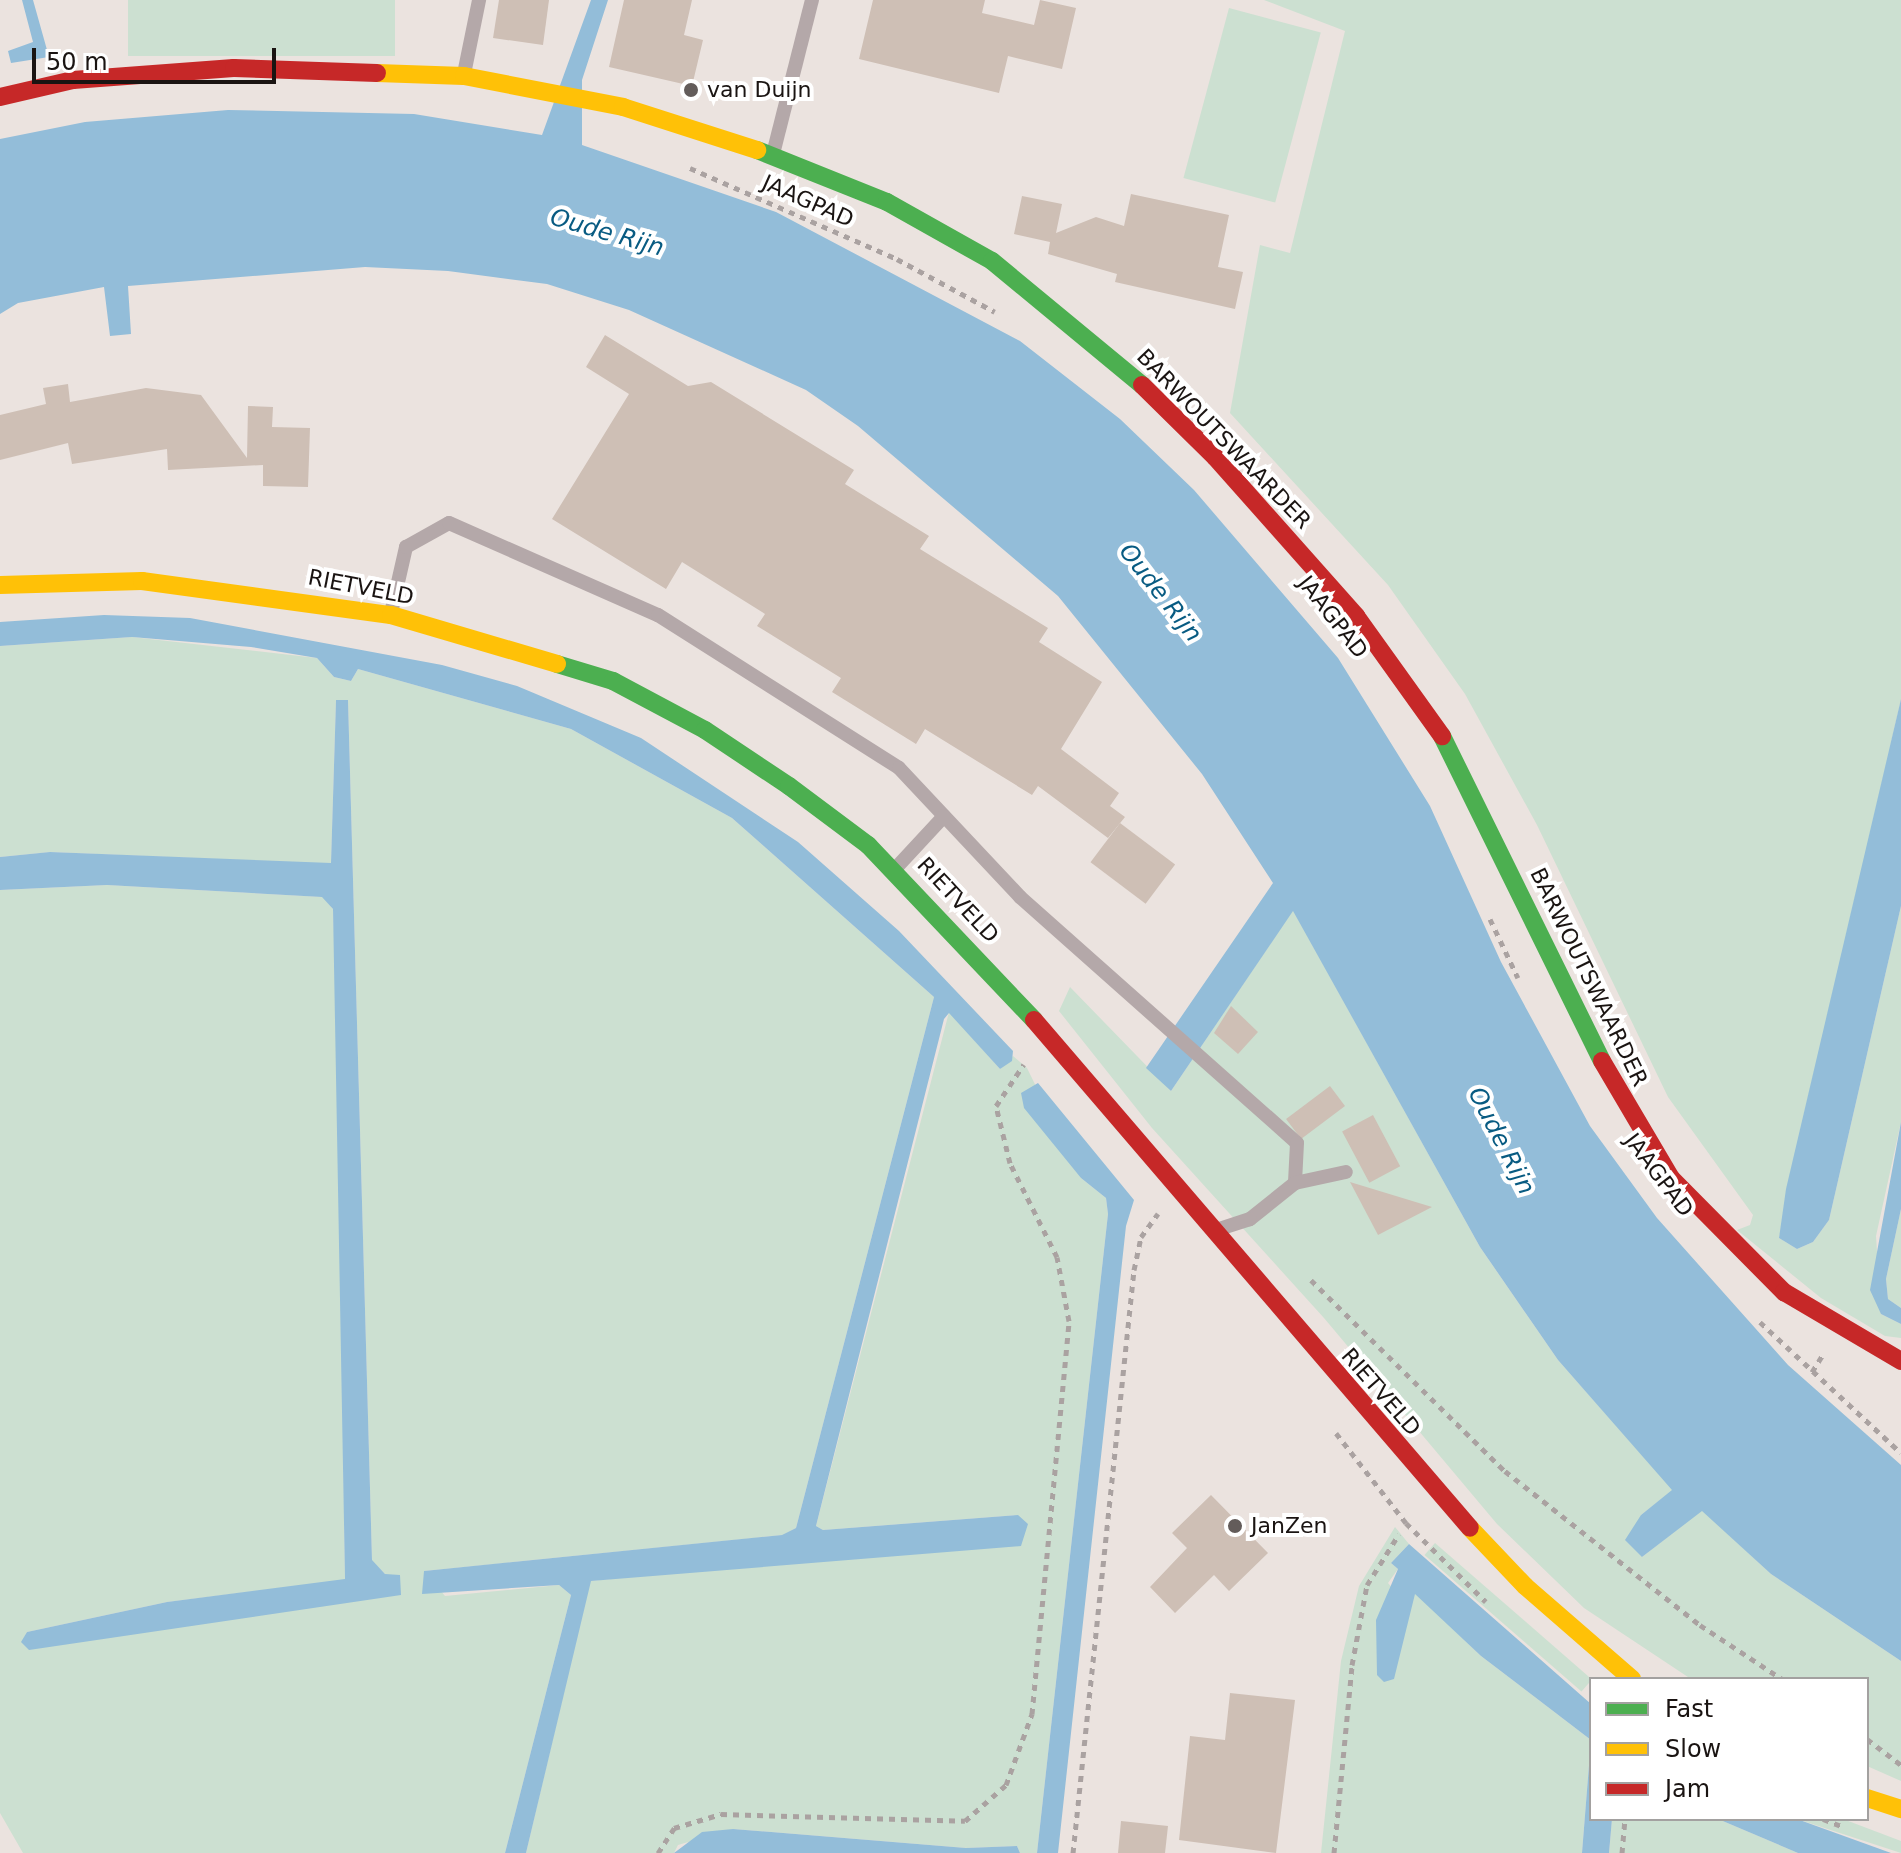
<!DOCTYPE html>
<html>
<head>
<meta charset="utf-8">
<style>
	body { margin:0 }
	#map { position:relative; width:1901px; height:1853px; overflow:hidden; background:#ebe3df; font-family:"DejaVu Sans",sans-serif }
	div>[style] { position:absolute }
	[style*='--x'] { left:calc(var(--x)*1px); top:calc(var(--y)*1px); width:calc(var(--w)*1px); rotate:calc(var(--a)*1deg) }
	.green>* { inset:0; background:#cce0d1; transform-origin:0 0 }
	.water>* { inset:0; background:#93bdd9 }
	.building>* { inset:0; background:#cebfb5; transform-origin:0 0 }
	.path>* { height:5px; margin-top:-2.5px; transform-origin:0; background:repeating-linear-gradient(90deg,#aaa2a1 0 6px,transparent 0 12px) }
	.lane>* { height:14px; margin:-7px; padding:0 7px; transform-origin:7px; border-radius:7px; background:#b4a8a9 }
	.fast>* { height:18px; margin:-9px; padding:0 9px; transform-origin:9px; border-radius:9px; background:#4caf50 }
	.slow>* { height:18px; margin:-9px; padding:0 9px; transform-origin:9px; border-radius:9px; background:#ffc107 }
	.jam>* { height:18px; margin:-9px; padding:0 9px; transform-origin:9px; border-radius:9px; background:#c62828 }
	.dots>* { width:22px; height:22px; translate:-50% -50%; box-sizing:border-box; border:4px solid #fff; border-radius:50% }
	span { translate:-50% -50%; white-space:nowrap; text-align:center; line-height:1.15; -webkit-text-stroke:8px #fff; paint-order:stroke }
	.poi-label { font-size:22px; color:#1a1412 }
	.left { translate:0 -50%; text-align:left }
	.street-label { font-size:22px; color:#1a1412 }
	.water-label { font-size:24px; color:#085b82; font-style:italic }
	.legend { position:absolute; left:1589px; top:1677px; width:280px; height:144px; box-sizing:border-box; background:#fff; border:2px solid #a3a1a0; margin:0; padding:10px 14px; list-style:none; font-size:24px; color:#1a1412 }
	.legend li { display:flex; align-items:center; gap:16px; height:40px }
	.legend b { width:40px; border:2px solid #a3a1a0 }
	.scale { position:absolute; left:32px; top:48px; width:244px; height:36px; box-sizing:border-box; border:4px solid #1a1412; border-top:0; padding-left:10px; font-size:24px; line-height:28px; white-space:nowrap; color:#1a1412; -webkit-text-stroke:6px #fff; paint-order:stroke }
</style>
</head>
<body>
<div id="map">
	<div class="green">
		<div style="left:128px;top:0;width:267px;height:56px"></div>
		<div style="clip-path:polygon(1264px 0,1901px 0,1901px 699px,1779px 1238px,1797px 1249px,1813px 1242px,1829px 1220px,1901px 906px,1901px 1122px,1876px 1236px,1881px 1314px,1901px 1324px,1901px 1338px,1885px 1336px,1821px 1298px,1737px 1230px,1750px 1225px,1753px 1215px,1668px 1097px,1537px 825px,1465px 694px,1388px 585px,1230px 413px,1260px 245px,1290px 253px,1345px 31px)"></div>
		<div style="left:1229px;top:8px;width:95px;height:176px;rotate:15deg"></div>
		<div style="clip-path:polygon(132px 637px,317px 658px,334px 677px,351px 681px,358px 669px,571px 729px,732px 818px,934px 997px,796px 1528px,783px 1535px,424px 1571px,445px 1596px,559px 1585px,571px 1595px,505px 1853px,23px 1853px,0 1813px,0 890px,107px 885px,323px 897px,333px 909px,338px 1025px,345px 1580px,167px 1602px,27px 1632px,22px 1642px,385px 1574px,372px 1561px,348px 700px,336px 700px,331px 864px,51px 852px,0 857px,0 646px)"></div>
		<div style="clip-path:polygon(1293px 910px,1480px 1247px,1558px 1360px,1673px 1490px,1641px 1515px,1642px 1557px,1702px 1510px,1771px 1574px,1901px 1661px,1901px 1781px,1867px 1766px,1867px 1679px,1691px 1679px,1584px 1608px,1497px 1524px,1324px 1318px,1152px 1128px,1059px 1011px,1070px 987px,1171px 1091px)"></div>
		<div style="clip-path:polygon(949px 1012px,1000px 1069px,1013px 1056px,1027px 1068px,1081px 1178px,1106px 1198px,1108px 1214px,1037px 1853px,1020px 1853px,1017px 1846px,966px 1848px,733px 1829px,678px 1845px,674px 1853px,526px 1853px,590px 1581px,796px 1561px,1018px 1515px,823px 1530px,816px 1526px)"></div>
		<div style="clip-path:polygon(1901px 1209px,1901px 1308px,1888px 1299px,1886px 1279px)"></div>
		<div style="clip-path:polygon(1395px 1527px,1409px 1544px,1391px 1563px,1398px 1569px,1388px 1583px,1408px 1606px,1415px 1593px,1481px 1656px,1591px 1740px,1582px 1853px,1321px 1853px,1341px 1661px,1359px 1586px)"></div>
		<div style="left:1435px;top:1543px;width:208px;height:16px;rotate:41deg"></div>
		<div style="clip-path:polygon(1612px 1819px,1718px 1819px,1798px 1853px,1609px 1853px)"></div>
		<div style="clip-path:polygon(1797px 1819px,1843px 1819px,1901px 1841px,1901px 1853px)"></div>
	</div>
	<div class="water">
		<div style="clip-path:polygon(22px 0,33px 0,49px 57px,11px 63px,8px 51px,33px 42px)"></div>
		<div style="clip-path:polygon(591px 0,608px 0,582px 80px,582px 145px,776px 212px,1020px 341px,1120px 419px,1194px 490px,1338px 658px,1430px 806px,1501px 962px,1590px 1126px,1657px 1218px,1788px 1365px,1901px 1465px,1901px 1661px,1771px 1574px,1702px 1511px,1642px 1557px,1625px 1540px,1641px 1515px,1672px 1490px,1558px 1360px,1480px 1247px,1293px 911px,1171px 1091px,1146px 1068px,1273px 883px,1202px 774px,1058px 596px,858px 426px,806px 390px,629px 310px,547px 284px,448px 271px,365px 267px,128px 286px,131px 334px,110px 336px,104px 287px,18px 303px,0 314px,0 139px,85px 122px,228px 110px,414px 114px,542px 135px)"></div>
		<div style="clip-path:polygon(104px 615px,190px 618px,442px 665px,517px 686px,641px 738px,798px 842px,899px 931px,1013px 1051px,1012px 1061px,1000px 1069px,949px 1013px,944px 1019px,816px 1526px,823px 1530px,1018px 1515px,1028px 1524px,1021px 1546px,591px 1581px,526px 1853px,505px 1853px,571px 1595px,559px 1585px,422px 1594px,424px 1571px,782px 1535px,796px 1528px,934px 997px,732px 818px,571px 729px,358px 669px,351px 681px,334px 677px,317px 658px,251px 647px,132px 637px,0 646px,0 622px)"></div>
		<div style="clip-path:polygon(1901px 699px,1901px 906px,1829px 1220px,1813px 1242px,1797px 1249px,1779px 1238px,1786px 1189px)"></div>
		<div style="clip-path:polygon(336px 700px,348px 700px,372px 1560px,385px 1574px,400px 1575px,401px 1595px,29px 1650px,21px 1642px,27px 1632px,167px 1602px,345px 1579px,333px 909px,322px 897px,107px 885px,0 890px,0 857px,50px 852px,331px 863px)"></div>
		<div style="clip-path:polygon(1038px 1083px,1134px 1200px,1126px 1226px,1058px 1853px,1037px 1853px,1108px 1214px,1106px 1198px,1081px 1178px,1024px 1108px,1021px 1093px)"></div>
		<div style="clip-path:polygon(1901px 1122px,1901px 1209px,1886px 1279px,1888px 1299px,1901px 1308px,1901px 1324px,1881px 1314px,1870px 1290px)"></div>
		<div style="clip-path:polygon(1409px 1544px,1591px 1704px,1591px 1819px,1612px 1819px,1609px 1853px,1582px 1853px,1591px 1740px,1481px 1656px,1415px 1594px,1394px 1679px,1384px 1682px,1377px 1675px,1376px 1620px,1398px 1569px,1391px 1563px)"></div>
		<div style="clip-path:polygon(1718px 1819px,1797px 1819px,1891px 1853px,1798px 1853px)"></div>
		<div style="clip-path:polygon(733px 1829px,966px 1848px,1017px 1846px,1020px 1853px,674px 1853px,702px 1832px)"></div>
	</div>
	<div class="building">
		<div style="clip-path:polygon(499px 0,549px 0,543px 45px,493px 38px)"></div>
		<div style="clip-path:polygon(624px 0,692px 0,684px 35px,703px 40px,692px 86px,609px 67px)"></div>
		<div style="clip-path:polygon(873px 0,985px 0,982px 13px,1034px 25px,1040px 0,1076px 8px,1062px 69px,1008px 56px,999px 93px,859px 59px)"></div>
		<div style="clip-path:polygon(1131px 194px,1229px 215px,1218px 267px,1243px 272px,1235px 309px,1115px 282px,1117px 274px,1048px 254px,1050px 242px,1014px 234px,1022px 196px,1062px 204px,1056px 233px,1096px 217px,1124px 226px)"></div>
		<div style="clip-path:polygon(605px 335px,688px 386px,711px 382px,854px 470px,845px 484px,929px 536px,920px 549px,1048px 628px,1039px 642px,1102px 682px,1061px 749px,1119px 793px,1110px 806px,1125px 817px,1108px 838px,1038px 786px,1032px 795px,925px 729px,916px 744px,832px 692px,841px 678px,757px 626px,765px 614px,682px 562px,666px 589px,552px 519px,629px 394px,586px 367px)"></div>
		<div style="clip-path:polygon(68px 384px,70px 402px,146px 388px,201px 395px,247px 458px,248px 406px,273px 407px,272px 427px,310px 428px,308px 487px,263px 486px,263px 465px,168px 470px,167px 449px,72px 464px,68px 443px,0 460px,0 415px,46px 404px,43px 388px)"></div>
		<div style="left:1120px;top:823px;width:69px;height:49px;rotate:37deg"></div>
		<div style="clip-path:polygon(1231px 1006px,1258px 1032px,1238px 1054px,1214px 1033px)"></div>
		<div style="left:1330px;top:1086px;width:25px;height:55px;rotate:53deg"></div>
		<div style="left:1373px;top:1115px;width:58px;height:35px;rotate:62deg"></div>
		<div style="clip-path:polygon(1350px 1182px,1432px 1207px,1378px 1235px)"></div>
		<div style="clip-path:polygon(1211px 1495px,1268px 1553px,1229px 1591px,1214px 1575px,1175px 1613px,1150px 1587px,1187px 1548px,1172px 1533px)"></div>
		<div style="clip-path:polygon(1230px 1693px,1295px 1700px,1276px 1853px,1179px 1840px,1190px 1736px,1225px 1740px)"></div>
		<div style="clip-path:polygon(1121px 1821px,1168px 1826px,1165px 1853px,1118px 1853px)"></div>
	</div>
	<div class="path">
		<div style="--x:690;--y:168;--w:226;--a:23.7"></div>
		<div style="--x:897;--y:259;--w:111;--a:28.4"></div>
		<div style="--x:1490;--y:919;--w:65;--a:64.6"></div>
		<div style="--x:1311;--y:1280;--w:272;--a:44.6"></div>
		<div style="--x:1505;--y:1471;--w:248;--a:38.3"></div>
		<div style="--x:1700;--y:1625;--w:98;--a:33.4"></div>
		<div style="--x:1760;--y:1322;--w:192;--a:42.9"></div>
		<div style="--x:1812;--y:1372;--w:19;--a:-58"></div>
		<div style="--x:1336;--y:1433;--w:114;--a:52.1"></div>
		<div style="--x:1406;--y:1523;--w:112;--a:44.6"></div>
		<div style="--x:1867;--y:1739;--w:43;--a:37.4"></div>
		<div style="--x:1823;--y:1819;--w:22;--a:21"></div>
		<div style="--x:658;--y:1853;--w:30;--a:-57"></div>
		<div style="--x:674;--y:1828;--w:49;--a:-16.6"></div>
		<div style="--x:721;--y:1814;--w:244;--a:1.6"></div>
		<div style="--x:965;--y:1821;--w:55;--a:-41.3"></div>
		<div style="--x:1006;--y:1785;--w:76;--a:-69.9"></div>
		<div style="--x:1032;--y:1714;--w:395;--a:-84.6"></div>
		<div style="--x:1069;--y:1321;--w:65;--a:-100.6"></div>
		<div style="--x:1057;--y:1257;--w:105;--a:-116.6"></div>
		<div style="--x:1010;--y:1163;--w:59;--a:-103.8"></div>
		<div style="--x:996;--y:1106;--w:50;--a:-56.3"></div>
		<div style="--x:1073;--y:1853;--w:586;--a:-84.03"></div>
		<div style="--x:1134;--y:1270;--w:34;--a:-78"></div>
		<div style="--x:1141;--y:1237;--w:29;--a:-54"></div>
		<div style="--x:1334;--y:1853;--w:189;--a:-84.5"></div>
		<div style="--x:1352;--y:1665;--w:81;--a:-79.4"></div>
		<div style="--x:1367;--y:1585;--w:60;--a:-57.9"></div>
		<div style="--x:1622;--y:1853;--w:34;--a:-85"></div>
	</div>
	<div class="lane">
		<div style="--x:464;--y:74;--w:76;--a:-78.5"></div>
		<div style="--x:773;--y:154;--w:159;--a:-75.8"></div>
		<div style="--x:391;--y:613;--w:68;--a:-77.2"></div>
		<div style="--x:406;--y:547;--w:49;--a:-29.2"></div>
		<div style="--x:449;--y:523;--w:228;--a:23.8"></div>
		<div style="--x:658;--y:615;--w:285;--a:32.4"></div>
		<div style="--x:899;--y:768;--w:177;--a:46.8"></div>
		<div style="--x:1020;--y:897;--w:370;--a:41.6"></div>
		<div style="--x:1297;--y:1143;--w:40;--a:92.9"></div>
		<div style="--x:1295;--y:1183;--w:58;--a:141.3"></div>
		<div style="--x:1250;--y:1219;--w:32;--a:162"></div>
		<div style="--x:895;--y:869;--w:72;--a:-47.2"></div>
		<div style="--x:1295;--y:1183;--w:52;--a:-12.2"></div>
	</div>
	<div class="fast">
		<div style="--x:757;--y:150;--w:140;--a:21.8"></div>
		<div style="--x:887;--y:202;--w:120;--a:29.3"></div>
		<div style="--x:992;--y:261;--w:195;--a:39.6"></div>
		<div style="--x:557;--y:664;--w:59;--a:16.9"></div>
		<div style="--x:613;--y:681;--w:104;--a:28"></div>
		<div style="--x:705;--y:730;--w:101;--a:33.7"></div>
		<div style="--x:789;--y:786;--w:99;--a:36.8"></div>
		<div style="--x:868;--y:845;--w:241;--a:46.5"></div>
		<div style="--x:1442;--y:736;--w:362;--a:63.8"></div>
	</div>
	<div class="slow">
		<div style="--x:377;--y:73;--w:87;--a:2"></div>
		<div style="--x:464;--y:76;--w:162;--a:11"></div>
		<div style="--x:623;--y:107;--w:141;--a:17.8"></div>
		<div style="--x:0;--y:585;--w:142;--a:-1.6"></div>
		<div style="--x:142;--y:581;--w:251;--a:7.8"></div>
		<div style="--x:391;--y:615;--w:173;--a:16.4"></div>
		<div style="--x:1470;--y:1528;--w:80;--a:46.5"></div>
		<div style="--x:1525;--y:1586;--w:142;--a:41"></div>
		<div style="--x:1867;--y:1798;--w:36;--a:18"></div>
	</div>
	<div class="jam">
		<div style="--x:0;--y:97;--w:75;--a:-13.1"></div>
		<div style="--x:73;--y:80;--w:161;--a:-4.3"></div>
		<div style="--x:234;--y:68;--w:143;--a:2"></div>
		<div style="--x:1142;--y:385;--w:103;--a:44.6"></div>
		<div style="--x:1215;--y:457;--w:213;--a:48.4"></div>
		<div style="--x:1356;--y:616;--w:148;--a:54.4"></div>
		<div style="--x:1034;--y:1020;--w:669;--a:49.36"></div>
		<div style="--x:1602;--y:1061;--w:136;--a:59.5"></div>
		<div style="--x:1671;--y:1178;--w:161;--a:45.3"></div>
		<div style="--x:1784;--y:1292;--w:136;--a:30.5"></div>
	</div>
	<div class="dots">
		<div style="left:691px;top:90px;background:#635c5a"></div>
		<div style="left:1235px;top:1526px;background:#635c5a"></div>
	</div>
	<div class="poi-label">
		<span class="left" style="left:707px;top:90px">van Duijn</span>
		<span class="left" style="left:1251px;top:1526px">JanZen</span>
	</div>
	<div class="street-label">
		<span style="left:808px;top:201px;rotate:24deg">JAAGPAD</span>
		<span style="left:1224px;top:439px;rotate:46deg">BARWOUTSWAARDER</span>
		<span style="left:361px;top:587px;rotate:11deg">RIETVELD</span>
		<span style="left:1333px;top:617px;rotate:52deg">JAAGPAD</span>
		<span style="left:958px;top:900px;rotate:47deg">RIETVELD</span>
		<span style="left:1589px;top:977px;rotate:64deg">BARWOUTSWAARDER</span>
		<span style="left:1659px;top:1175px;rotate:53deg">JAAGPAD</span>
		<span style="left:1381px;top:1392px;rotate:49deg">RIETVELD</span>
	</div>
	<div class="water-label">
		<span style="left:607px;top:233px;rotate:16deg">Oude Rijn</span>
		<span style="left:1160px;top:593px;rotate:52deg">Oude Rijn</span>
		<span style="left:1501px;top:1141px;rotate:63deg">Oude Rijn</span>
	</div>
	<ul class="legend">
	<li><b style="height:10px;background:#4caf50"></b>Fast</li>
	<li><b style="height:10px;background:#ffc107"></b>Slow</li>
	<li><b style="height:10px;background:#c62828"></b>Jam</li>
	</ul>
	<div class="scale">50 m</div>
</div>
</body>
</html>
